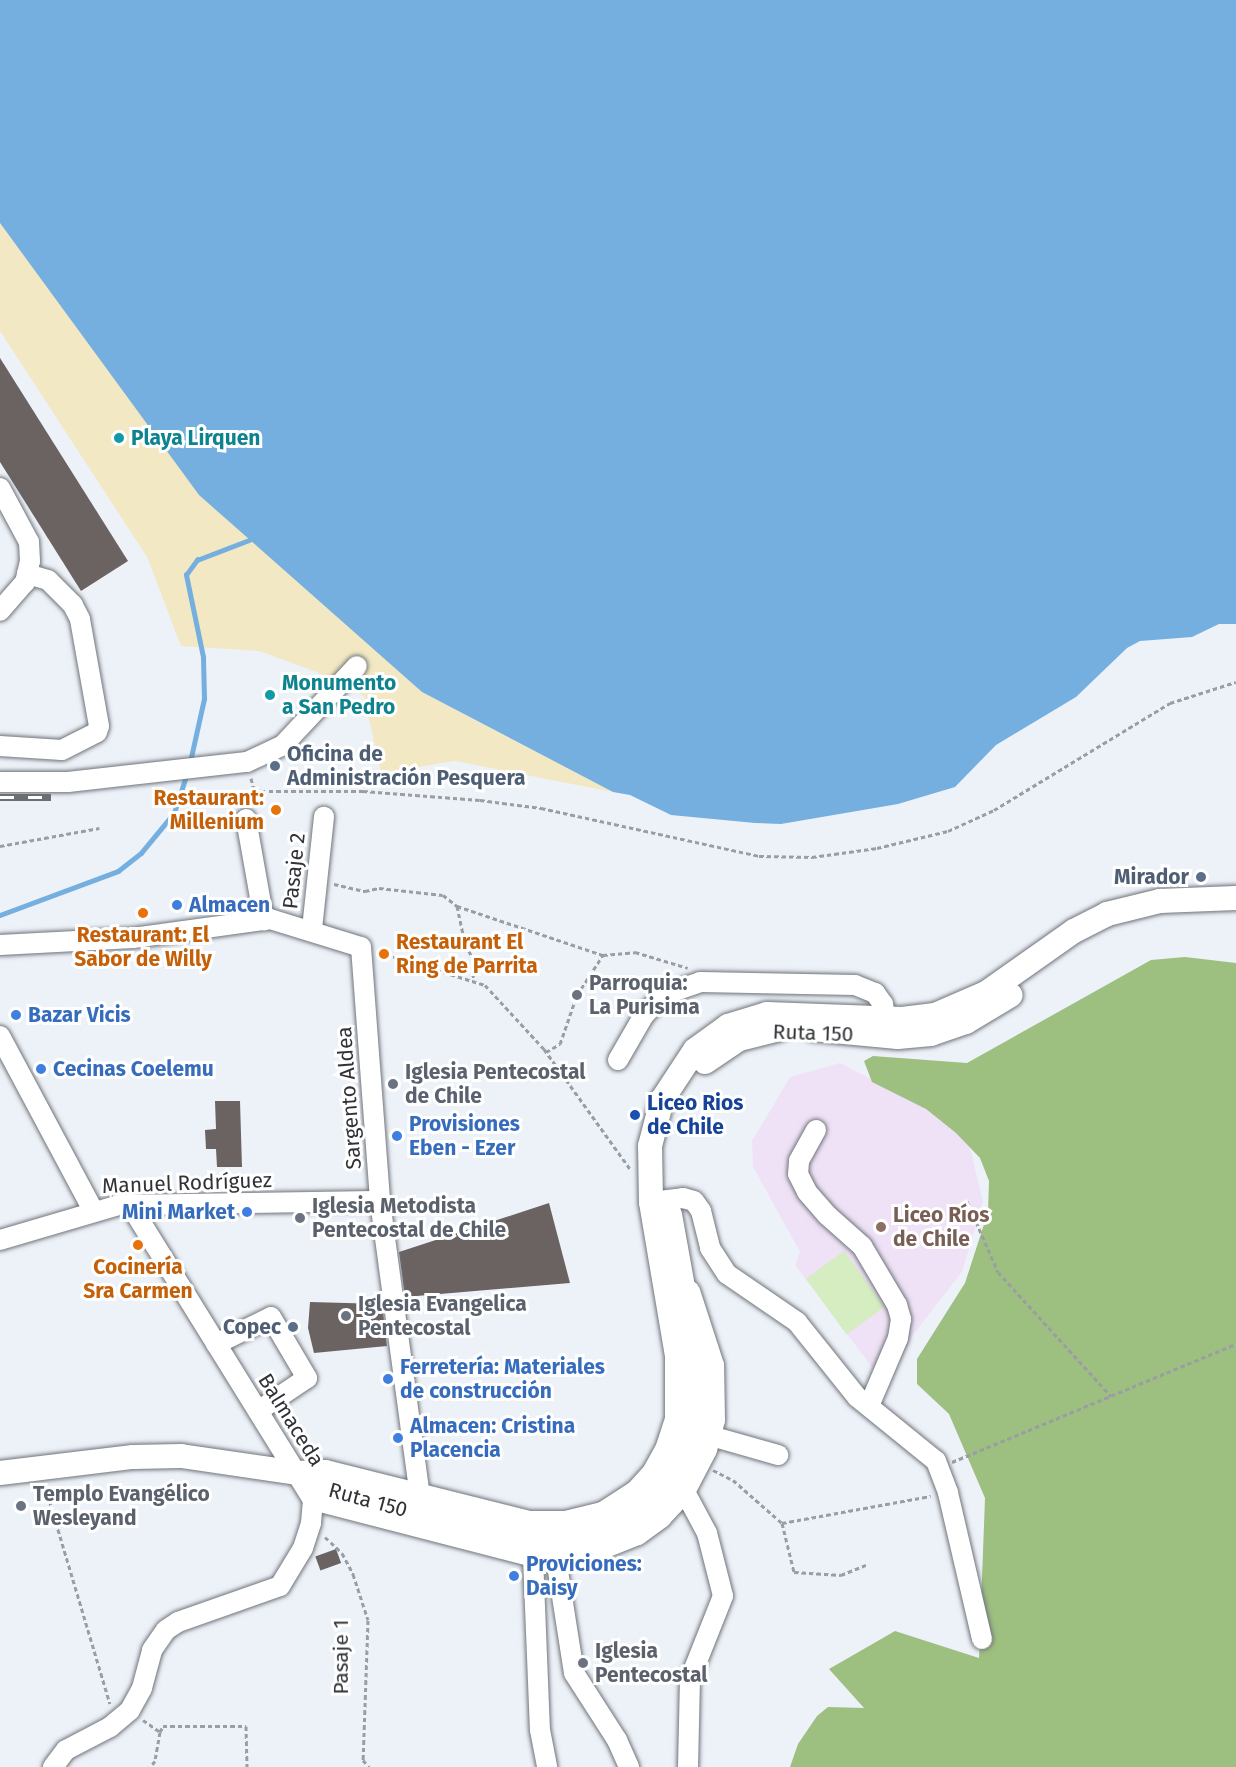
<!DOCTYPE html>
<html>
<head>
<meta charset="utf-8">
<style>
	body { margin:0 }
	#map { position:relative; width:1236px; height:1767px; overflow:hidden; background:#edf2f9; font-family:"Fira Sans",sans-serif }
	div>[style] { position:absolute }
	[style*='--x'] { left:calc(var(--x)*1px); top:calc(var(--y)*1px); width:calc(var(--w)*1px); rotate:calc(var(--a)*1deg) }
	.education>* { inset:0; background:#efe2f7 }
	.green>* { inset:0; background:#d5edc0; transform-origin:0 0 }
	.forest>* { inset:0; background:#9dbf80 }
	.sand>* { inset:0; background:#f2e8c3 }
	.water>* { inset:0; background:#75afdf }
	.stream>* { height:4.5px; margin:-2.25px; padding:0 2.25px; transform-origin:2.25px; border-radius:2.25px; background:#75afdf }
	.building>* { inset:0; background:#6b6362; transform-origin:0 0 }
	.path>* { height:3px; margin-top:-1.5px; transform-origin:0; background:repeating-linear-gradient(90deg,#9a9ea3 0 4.5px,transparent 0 7.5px) }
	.roads { filter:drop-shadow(0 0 2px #70747a) drop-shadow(0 0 2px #70747a) }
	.minor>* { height:20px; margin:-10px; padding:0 10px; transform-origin:10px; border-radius:10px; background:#fff }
	.major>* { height:24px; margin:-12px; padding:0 12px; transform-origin:12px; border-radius:12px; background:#fff }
	.rail>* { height:7px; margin-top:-3.5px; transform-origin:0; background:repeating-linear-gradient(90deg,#fff 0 14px,#6b6e73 0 28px); box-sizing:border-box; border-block:2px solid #6b6e73 }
	.dots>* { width:16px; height:16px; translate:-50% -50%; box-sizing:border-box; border:3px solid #fff; border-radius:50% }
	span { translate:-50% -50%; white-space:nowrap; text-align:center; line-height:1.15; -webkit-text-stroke:6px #fff; paint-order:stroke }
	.culture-label { font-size:21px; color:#0d838f; font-weight:700 }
	.left { translate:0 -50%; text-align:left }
	.service-label { font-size:21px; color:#4e5e75; font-weight:700 }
	.right { translate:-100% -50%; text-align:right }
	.food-label { font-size:21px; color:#c56008; font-weight:700 }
	.street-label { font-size:21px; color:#303235 }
	.shop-label { font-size:21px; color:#366cbe; font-weight:700 }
	.worship-label { font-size:21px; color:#5b616d; font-weight:700 }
	.transit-label { font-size:21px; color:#164399; font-weight:700 }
	.education-label { font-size:21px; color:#785e54; font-weight:700 }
</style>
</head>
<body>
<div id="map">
	<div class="education">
		<div style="clip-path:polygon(840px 1063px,918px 1103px,969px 1143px,983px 1202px,962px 1272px,913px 1335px,887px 1387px,795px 1265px,800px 1252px,753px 1167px,752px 1141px,790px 1077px)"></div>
	</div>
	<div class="green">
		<div style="left:844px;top:1251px;width:69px;height:47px;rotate:54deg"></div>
	</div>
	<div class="forest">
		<div style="clip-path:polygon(1185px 957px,1236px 963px,1236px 1767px,790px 1767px,798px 1744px,817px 1716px,828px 1707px,864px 1708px,829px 1669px,895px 1631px,979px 1658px,985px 1498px,949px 1414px,917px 1384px,917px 1359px,965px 1283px,988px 1212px,989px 1181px,980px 1158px,956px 1133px,926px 1109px,872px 1082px,864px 1061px,873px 1056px,967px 1063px,1151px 960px)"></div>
	</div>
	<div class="sand">
		<div style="clip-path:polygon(0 223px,25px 257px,422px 692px,613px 792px,455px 761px,381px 773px,364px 696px,317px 672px,259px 651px,181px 646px,147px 557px,0 331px)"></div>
	</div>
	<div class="water">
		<div style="clip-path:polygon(0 0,1236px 0,1236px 624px,1219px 624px,1192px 637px,1140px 641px,1127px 648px,1076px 697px,996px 745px,955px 787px,898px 804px,781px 824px,755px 823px,671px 815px,630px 795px,613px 792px,422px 692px,199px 495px,0 223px)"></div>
	</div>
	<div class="stream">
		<div style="--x:190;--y:762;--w:65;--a:-77.5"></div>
		<div style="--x:204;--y:699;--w:42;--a:-91.4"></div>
		<div style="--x:203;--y:657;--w:84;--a:-101.7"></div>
		<div style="--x:186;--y:575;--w:19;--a:-54"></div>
		<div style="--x:197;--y:560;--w:56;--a:-21"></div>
		<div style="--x:0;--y:915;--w:126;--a:-20.4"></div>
		<div style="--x:118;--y:871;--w:29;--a:-38"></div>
		<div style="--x:141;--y:853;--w:52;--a:-50.5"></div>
		<div style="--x:174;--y:813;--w:42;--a:-72"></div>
	</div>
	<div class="building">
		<div style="clip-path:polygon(0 358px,128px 561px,81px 591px,0 462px)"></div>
		<div style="clip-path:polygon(215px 1101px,240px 1101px,242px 1167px,217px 1167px,216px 1149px,206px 1149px,205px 1130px,216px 1129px)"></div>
		<div style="clip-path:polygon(549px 1203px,570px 1283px,405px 1297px,399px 1252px)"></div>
		<div style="clip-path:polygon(310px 1302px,382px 1304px,387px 1346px,314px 1353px,308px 1328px)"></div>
		<div style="left:336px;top:1549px;width:15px;height:22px;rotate:70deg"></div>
	</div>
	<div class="path">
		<div style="--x:251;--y:778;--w:9;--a:77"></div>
		<div style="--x:253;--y:787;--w:9;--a:27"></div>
		<div style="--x:261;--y:791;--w:102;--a:0"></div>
		<div style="--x:363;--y:791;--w:117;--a:4.4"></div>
		<div style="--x:480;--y:800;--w:62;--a:7.5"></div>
		<div style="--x:541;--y:808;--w:223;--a:12.4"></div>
		<div style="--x:759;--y:856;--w:53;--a:1.1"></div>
		<div style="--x:812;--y:857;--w:66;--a:-7.9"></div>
		<div style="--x:877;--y:848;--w:73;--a:-13.5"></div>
		<div style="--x:948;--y:831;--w:51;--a:-24.5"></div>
		<div style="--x:994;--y:810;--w:206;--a:-31.3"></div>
		<div style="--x:1170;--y:703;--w:69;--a:-17.7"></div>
		<div style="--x:0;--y:846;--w:101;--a:-10.3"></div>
		<div style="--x:334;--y:884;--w:32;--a:13"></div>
		<div style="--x:365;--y:891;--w:14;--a:-12"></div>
		<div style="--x:379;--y:888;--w:64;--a:6.2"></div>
		<div style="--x:443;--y:895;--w:18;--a:38"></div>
		<div style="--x:457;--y:906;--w:154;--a:18.6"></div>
		<div style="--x:457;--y:906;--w:39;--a:78"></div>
		<div style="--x:465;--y:944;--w:25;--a:61"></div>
		<div style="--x:477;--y:966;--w:14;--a:111"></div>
		<div style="--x:379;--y:952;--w:111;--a:17.3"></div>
		<div style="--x:485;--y:985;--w:87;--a:47.3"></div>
		<div style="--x:544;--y:1049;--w:149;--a:54.3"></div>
		<div style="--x:546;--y:1052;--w:16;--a:-30"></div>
		<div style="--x:560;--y:1044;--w:52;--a:-70.9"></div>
		<div style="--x:577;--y:995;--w:48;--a:-57"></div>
		<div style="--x:603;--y:955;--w:32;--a:-5"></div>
		<div style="--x:635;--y:952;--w:55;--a:16.8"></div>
		<div style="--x:967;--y:1201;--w:77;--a:66.4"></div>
		<div style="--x:998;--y:1272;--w:168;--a:47.7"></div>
		<div style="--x:952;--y:1462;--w:308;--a:-22.6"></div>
		<div style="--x:713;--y:1470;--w:22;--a:27"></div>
		<div style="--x:733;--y:1480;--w:65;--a:41.3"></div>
		<div style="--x:782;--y:1523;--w:151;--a:-10.3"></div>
		<div style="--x:45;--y:1486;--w:227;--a:73.4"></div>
		<div style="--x:782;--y:1523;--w:50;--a:76.2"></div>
		<div style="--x:794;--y:1572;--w:47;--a:3.7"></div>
		<div style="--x:841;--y:1575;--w:27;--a:-22"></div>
		<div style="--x:325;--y:1537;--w:23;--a:43"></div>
		<div style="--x:342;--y:1553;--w:24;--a:62"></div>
		<div style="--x:353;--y:1574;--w:48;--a:71.9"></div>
		<div style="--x:368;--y:1620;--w:140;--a:92"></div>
		<div style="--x:363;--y:1760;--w:9;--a:49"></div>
		<div style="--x:143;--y:1720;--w:21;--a:35"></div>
		<div style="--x:160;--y:1732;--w:29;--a:100"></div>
		<div style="--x:155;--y:1761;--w:8;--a:130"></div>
		<div style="--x:160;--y:1732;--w:7;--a:-63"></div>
		<div style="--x:163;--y:1726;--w:83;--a:0"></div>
		<div style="--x:246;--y:1726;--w:41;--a:88.6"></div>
	</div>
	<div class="roads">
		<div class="minor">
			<div style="--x:0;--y:488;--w:61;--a:61.8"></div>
			<div style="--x:29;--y:542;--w:19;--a:87"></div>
			<div style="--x:30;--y:561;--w:22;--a:103"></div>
			<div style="--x:25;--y:582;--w:38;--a:131"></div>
			<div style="--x:0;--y:746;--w:62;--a:3.7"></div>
			<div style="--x:62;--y:750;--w:39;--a:-27"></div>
			<div style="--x:97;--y:732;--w:6;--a:-72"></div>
			<div style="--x:99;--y:726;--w:109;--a:-100.1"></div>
			<div style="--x:80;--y:619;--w:16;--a:-117"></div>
			<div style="--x:73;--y:605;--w:35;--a:-135"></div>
			<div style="--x:48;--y:580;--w:22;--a:-164"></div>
			<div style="--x:0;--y:782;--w:68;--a:0"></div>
			<div style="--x:68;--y:782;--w:180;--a:-6.4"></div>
			<div style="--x:247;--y:762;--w:40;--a:-25"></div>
			<div style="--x:283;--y:745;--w:108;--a:-46.9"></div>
			<div style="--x:246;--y:819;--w:103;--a:79.9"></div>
			<div style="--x:312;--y:929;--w:113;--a:-83.9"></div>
			<div style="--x:0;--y:945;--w:133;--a:-3"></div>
			<div style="--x:133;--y:938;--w:138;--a:-7.9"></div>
			<div style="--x:270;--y:919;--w:95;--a:17.1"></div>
			<div style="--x:361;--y:947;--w:255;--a:85.7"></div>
			<div style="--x:380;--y:1201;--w:298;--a:82.3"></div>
			<div style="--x:0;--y:1036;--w:197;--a:61.9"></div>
			<div style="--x:618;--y:1060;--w:52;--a:-60"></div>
			<div style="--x:644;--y:1015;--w:28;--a:-46"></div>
			<div style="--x:663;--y:995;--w:39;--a:-19"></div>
			<div style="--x:700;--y:982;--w:155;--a:1.1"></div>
			<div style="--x:855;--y:985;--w:22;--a:22"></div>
			<div style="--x:875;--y:993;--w:14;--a:54"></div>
			<div style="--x:883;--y:1004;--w:14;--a:82"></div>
			<div style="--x:816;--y:1130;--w:35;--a:119"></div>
			<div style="--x:799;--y:1161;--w:13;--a:94"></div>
			<div style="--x:798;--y:1174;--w:20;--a:63"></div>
			<div style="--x:807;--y:1192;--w:30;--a:49"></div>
			<div style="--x:827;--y:1215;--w:47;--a:41.5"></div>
			<div style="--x:862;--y:1246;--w:69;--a:59.3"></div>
			<div style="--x:897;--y:1305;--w:15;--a:74"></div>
			<div style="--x:901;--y:1319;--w:19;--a:99"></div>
			<div style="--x:898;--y:1338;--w:74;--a:113.1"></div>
			<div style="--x:651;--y:1202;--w:32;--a:-7"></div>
			<div style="--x:683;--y:1198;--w:11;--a:15"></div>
			<div style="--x:694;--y:1201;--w:12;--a:55"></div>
			<div style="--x:701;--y:1211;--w:38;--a:76"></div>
			<div style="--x:710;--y:1248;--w:31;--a:57"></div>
			<div style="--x:727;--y:1274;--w:85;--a:34.4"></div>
			<div style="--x:797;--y:1322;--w:96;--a:51.3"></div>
			<div style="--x:857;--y:1397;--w:102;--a:39"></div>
			<div style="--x:936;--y:1461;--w:34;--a:69"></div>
			<div style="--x:948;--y:1493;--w:150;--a:76.9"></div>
			<div style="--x:0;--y:1240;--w:124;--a:-16.4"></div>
			<div style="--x:119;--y:1205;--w:261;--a:-0.9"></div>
			<div style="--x:216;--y:1344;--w:61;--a:-26.1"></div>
			<div style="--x:271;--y:1317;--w:71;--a:59.5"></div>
			<div style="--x:307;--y:1378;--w:59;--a:146"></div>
			<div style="--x:711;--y:1436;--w:70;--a:15.8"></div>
			<div style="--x:685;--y:1492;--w:47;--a:61.8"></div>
			<div style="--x:707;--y:1533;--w:65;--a:75.7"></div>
			<div style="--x:723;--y:1596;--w:89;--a:111.7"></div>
			<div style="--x:690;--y:1679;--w:88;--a:91.3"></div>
			<div style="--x:313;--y:1500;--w:227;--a:14.5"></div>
			<div style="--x:533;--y:1557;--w:52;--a:-1.1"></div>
			<div style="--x:585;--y:1556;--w:57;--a:-21.6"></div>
			<div style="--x:638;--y:1535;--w:29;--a:-36"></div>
			<div style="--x:661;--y:1518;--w:35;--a:-47"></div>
			<div style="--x:685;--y:1492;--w:47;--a:-62.4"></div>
			<div style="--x:707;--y:1450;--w:31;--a:-75"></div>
			<div style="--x:715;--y:1420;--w:55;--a:-91"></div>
			<div style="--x:714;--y:1365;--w:78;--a:-108"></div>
			<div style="--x:533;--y:1557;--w:173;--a:87.7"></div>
			<div style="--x:540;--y:1730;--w:38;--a:79"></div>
			<div style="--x:556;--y:1558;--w:116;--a:81.1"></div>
			<div style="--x:574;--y:1673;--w:80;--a:57.3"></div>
			<div style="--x:617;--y:1740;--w:30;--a:66"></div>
			<div style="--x:53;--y:1767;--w:21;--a:-53"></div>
			<div style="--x:66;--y:1750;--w:50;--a:-27.6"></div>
			<div style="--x:110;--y:1727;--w:26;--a:-40"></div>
			<div style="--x:130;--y:1710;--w:25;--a:-61"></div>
			<div style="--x:142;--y:1688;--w:39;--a:-75"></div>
			<div style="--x:152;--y:1650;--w:24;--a:-55"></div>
			<div style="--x:166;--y:1630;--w:14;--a:-34"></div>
			<div style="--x:178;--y:1622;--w:108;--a:-19.4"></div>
			<div style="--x:280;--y:1586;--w:44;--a:-58.8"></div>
			<div style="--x:303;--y:1548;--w:26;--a:-72"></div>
			<div style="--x:311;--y:1523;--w:23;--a:-85"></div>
			<div style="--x:313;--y:1500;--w:347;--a:-121.8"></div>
		</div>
		<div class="major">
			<div style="--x:813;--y:1029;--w:85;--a:5.4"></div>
			<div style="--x:898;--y:1037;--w:33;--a:-5"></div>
			<div style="--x:931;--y:1034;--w:37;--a:-19"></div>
			<div style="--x:966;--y:1022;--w:52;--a:-31"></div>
			<div style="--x:705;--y:1062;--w:41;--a:-34.1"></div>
			<div style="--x:739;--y:1039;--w:41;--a:-14"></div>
			<div style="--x:0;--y:1473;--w:134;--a:-6.9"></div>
			<div style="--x:133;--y:1457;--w:48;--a:-1.2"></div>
			<div style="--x:181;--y:1456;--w:117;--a:8.3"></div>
			<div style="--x:297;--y:1473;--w:28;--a:-2"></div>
			<div style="--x:325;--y:1472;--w:211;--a:14"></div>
			<div style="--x:530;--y:1523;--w:36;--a:0"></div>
			<div style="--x:566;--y:1523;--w:38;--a:-14"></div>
			<div style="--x:603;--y:1514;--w:40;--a:-32.9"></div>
			<div style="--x:637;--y:1492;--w:25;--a:-48"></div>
			<div style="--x:654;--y:1473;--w:26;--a:-61"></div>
			<div style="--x:667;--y:1450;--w:33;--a:-72"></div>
			<div style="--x:677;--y:1419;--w:63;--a:-90"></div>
			<div style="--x:677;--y:1356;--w:156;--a:-99.6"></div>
			<div style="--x:651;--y:1202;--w:56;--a:-91"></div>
			<div style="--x:650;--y:1146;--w:48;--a:-75.4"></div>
			<div style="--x:662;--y:1100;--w:60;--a:-56.6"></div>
			<div style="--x:695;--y:1050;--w:41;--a:-36"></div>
			<div style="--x:728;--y:1026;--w:41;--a:-17.1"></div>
			<div style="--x:767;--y:1014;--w:135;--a:2.1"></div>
			<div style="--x:902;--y:1019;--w:33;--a:-7"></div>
			<div style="--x:935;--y:1015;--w:56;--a:-23.3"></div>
			<div style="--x:986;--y:993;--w:108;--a:-35.2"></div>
			<div style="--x:1074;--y:931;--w:37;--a:-27"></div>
			<div style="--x:1107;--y:914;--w:55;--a:-13.8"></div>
			<div style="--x:1160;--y:901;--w:76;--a:-2.3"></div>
			<div style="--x:297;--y:1473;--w:33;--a:31"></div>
			<div style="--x:325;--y:1490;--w:213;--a:13.6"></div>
			<div style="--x:532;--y:1540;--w:55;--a:-2.1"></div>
			<div style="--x:587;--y:1538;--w:52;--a:-25.1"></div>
			<div style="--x:634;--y:1516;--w:29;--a:-38"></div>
			<div style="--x:657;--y:1498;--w:32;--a:-54"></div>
			<div style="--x:676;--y:1472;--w:35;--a:-66"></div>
			<div style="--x:690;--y:1440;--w:38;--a:-79"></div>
			<div style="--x:697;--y:1403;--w:55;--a:-93.1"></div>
			<div style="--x:694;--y:1348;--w:135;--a:-100.2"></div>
		</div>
	</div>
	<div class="rail">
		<div style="--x:0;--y:797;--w:51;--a:0"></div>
	</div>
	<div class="dots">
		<div style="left:119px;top:438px;background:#0f9aa8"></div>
		<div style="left:270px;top:695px;background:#0f9aa8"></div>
		<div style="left:275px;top:766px;background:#5c6f8a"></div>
		<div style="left:276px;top:810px;background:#e8710a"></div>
		<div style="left:1201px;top:877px;background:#5c6f8a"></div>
		<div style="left:177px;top:905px;background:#3f7fe0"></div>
		<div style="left:143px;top:913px;background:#e8710a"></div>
		<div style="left:384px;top:954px;background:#e8710a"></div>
		<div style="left:577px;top:995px;background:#6b7280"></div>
		<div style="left:16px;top:1015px;background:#3f7fe0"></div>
		<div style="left:41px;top:1069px;background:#3f7fe0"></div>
		<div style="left:393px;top:1084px;background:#6b7280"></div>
		<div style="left:635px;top:1115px;background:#1a4fb4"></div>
		<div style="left:397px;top:1136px;background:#3f7fe0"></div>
		<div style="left:247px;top:1212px;background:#3f7fe0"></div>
		<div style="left:300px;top:1218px;background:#6b7280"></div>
		<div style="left:881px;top:1227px;background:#8d6e63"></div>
		<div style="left:138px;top:1245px;background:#e8710a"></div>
		<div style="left:346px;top:1316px;background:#6b7280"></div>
		<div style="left:293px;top:1327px;background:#5c6f8a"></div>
		<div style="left:388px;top:1379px;background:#3f7fe0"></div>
		<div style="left:398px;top:1438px;background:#3f7fe0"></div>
		<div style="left:21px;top:1506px;background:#6b7280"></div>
		<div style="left:514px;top:1576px;background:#3f7fe0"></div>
		<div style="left:583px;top:1663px;background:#6b7280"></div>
	</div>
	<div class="culture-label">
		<span class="left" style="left:131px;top:438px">Playa Lirquen</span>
		<span class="left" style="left:282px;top:695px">Monumento<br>a San Pedro</span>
	</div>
	<div class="service-label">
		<span class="left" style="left:287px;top:766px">Oficina de<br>Administración Pesquera</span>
		<span class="right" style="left:1189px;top:877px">Mirador</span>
		<span class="right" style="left:281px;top:1327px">Copec</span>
	</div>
	<div class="food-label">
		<span class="right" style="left:264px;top:810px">Restaurant:<br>Millenium</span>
		<span style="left:143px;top:947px">Restaurant: El<br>Sabor de Willy</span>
		<span class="left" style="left:396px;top:954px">Restaurant El<br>Ring de Parrita</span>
		<span style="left:138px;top:1279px">Cocinería<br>Sra Carmen</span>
	</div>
	<div class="street-label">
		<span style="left:294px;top:871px;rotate:-84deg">Pasaje 2</span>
		<span style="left:813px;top:1033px;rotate:2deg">Ruta 150</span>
		<span style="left:349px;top:1098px;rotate:-94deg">Sargento Aldea</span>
		<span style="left:187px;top:1183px;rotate:-2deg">Manuel Rodríguez</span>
		<span style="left:291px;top:1420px;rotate:58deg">Balmaceda</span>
		<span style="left:368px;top:1500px;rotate:15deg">Ruta 150</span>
		<span style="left:341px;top:1657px;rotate:-90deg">Pasaje 1</span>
	</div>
	<div class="shop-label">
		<span class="left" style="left:189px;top:905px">Almacen</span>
		<span class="left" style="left:28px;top:1015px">Bazar Vicis</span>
		<span class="left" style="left:53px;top:1069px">Cecinas Coelemu</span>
		<span class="left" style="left:409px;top:1136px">Provisiones<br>Eben - Ezer</span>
		<span class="right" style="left:235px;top:1212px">Mini Market</span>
		<span class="left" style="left:400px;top:1379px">Ferretería: Materiales<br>de construcción</span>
		<span class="left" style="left:410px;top:1438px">Almacen: Cristina<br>Placencia</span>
		<span class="left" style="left:526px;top:1576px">Proviciones:<br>Daisy</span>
	</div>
	<div class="worship-label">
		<span class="left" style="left:589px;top:995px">Parroquia:<br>La Purisima</span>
		<span class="left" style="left:405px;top:1084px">Iglesia Pentecostal<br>de Chile</span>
		<span class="left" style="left:312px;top:1218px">Iglesia Metodista<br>Pentecostal de Chile</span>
		<span class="left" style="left:358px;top:1316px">Iglesia Evangelica<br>Pentecostal</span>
		<span class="left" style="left:33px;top:1506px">Templo Evangélico<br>Wesleyand</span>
		<span class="left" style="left:595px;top:1663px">Iglesia<br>Pentecostal</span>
	</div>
	<div class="transit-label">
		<span class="left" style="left:647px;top:1115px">Liceo Rios<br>de Chile</span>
	</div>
	<div class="education-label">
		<span class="left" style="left:893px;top:1227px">Liceo Ríos<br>de Chile</span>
	</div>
</div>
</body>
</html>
